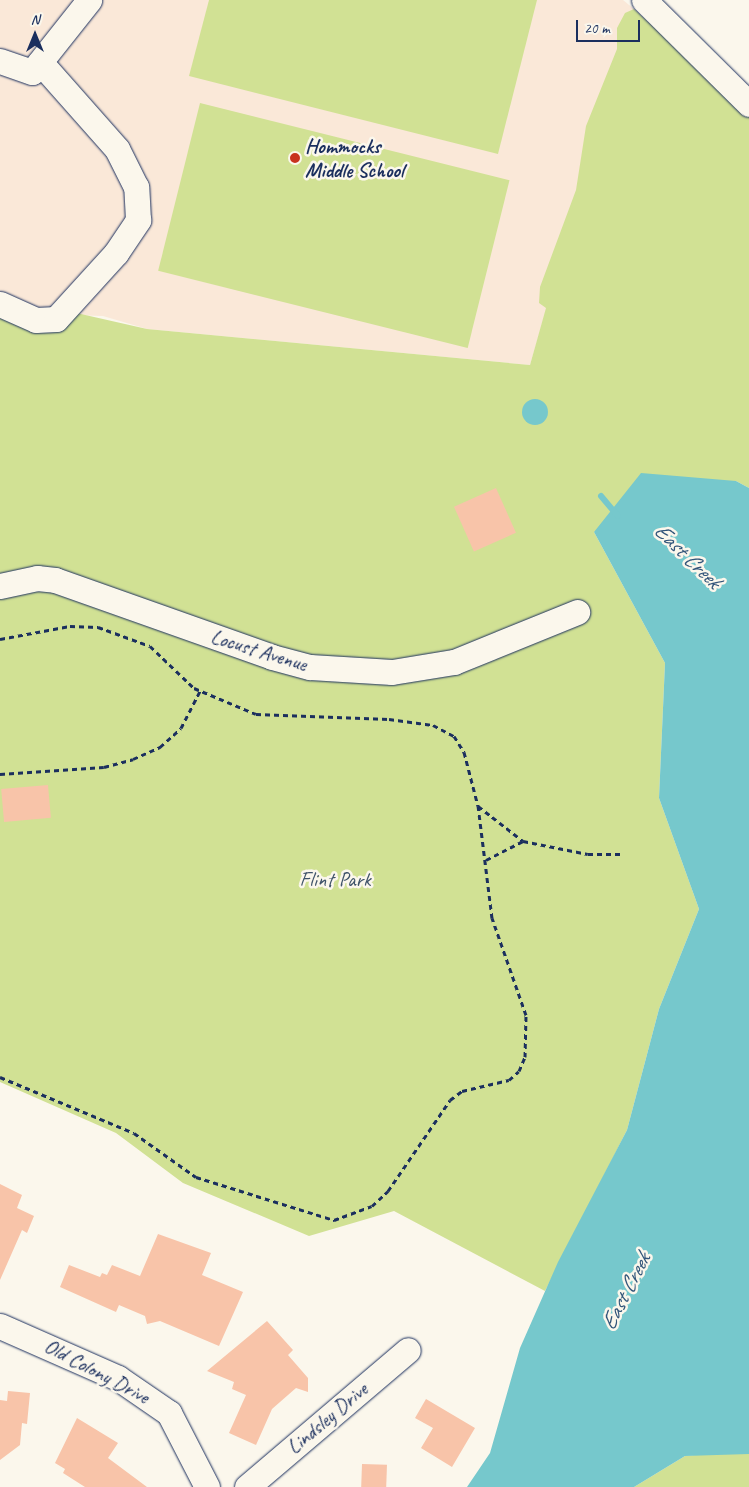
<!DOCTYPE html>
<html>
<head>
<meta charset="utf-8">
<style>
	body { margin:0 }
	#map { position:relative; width:749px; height:1487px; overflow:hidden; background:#fbf7ec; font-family:Caveat,sans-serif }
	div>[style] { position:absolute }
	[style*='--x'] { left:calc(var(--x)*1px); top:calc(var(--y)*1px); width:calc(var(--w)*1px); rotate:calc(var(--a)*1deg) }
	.built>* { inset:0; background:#fae8d8 }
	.green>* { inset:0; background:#d1e194; transform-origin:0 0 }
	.water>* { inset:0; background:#76c8cc }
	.round { border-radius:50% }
	.stream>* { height:6px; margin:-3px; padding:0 3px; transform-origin:3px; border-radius:3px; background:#76c8cc }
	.building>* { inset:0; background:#f8c4a9; transform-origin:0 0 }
	.path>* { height:3px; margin-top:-1.5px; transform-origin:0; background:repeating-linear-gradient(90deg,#1b2f5e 0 5px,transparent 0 9px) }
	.roads { filter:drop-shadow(0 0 1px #1b2f5e) drop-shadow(0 0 1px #1b2f5e) }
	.minor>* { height:25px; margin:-12.5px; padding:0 12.5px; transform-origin:12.5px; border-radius:12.5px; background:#fbf7ec }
	.dots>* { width:14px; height:14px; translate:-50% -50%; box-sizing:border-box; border:2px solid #fbf7ec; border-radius:50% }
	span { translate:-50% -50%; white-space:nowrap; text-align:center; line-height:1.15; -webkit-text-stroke:5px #fbf7ec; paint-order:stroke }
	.poi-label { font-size:21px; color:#1b2f5e; font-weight:700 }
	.left { translate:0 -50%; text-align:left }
	.street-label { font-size:21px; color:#1b2f5e }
	.park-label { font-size:21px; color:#3f5369 }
	.water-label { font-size:22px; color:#32557a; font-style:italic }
	.north { position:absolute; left:10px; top:10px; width:50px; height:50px; -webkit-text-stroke:4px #fbf7ec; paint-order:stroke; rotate:0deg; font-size:14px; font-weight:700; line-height:20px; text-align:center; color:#1b2f5e }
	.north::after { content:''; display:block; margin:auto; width:18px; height:22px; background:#1b2f5e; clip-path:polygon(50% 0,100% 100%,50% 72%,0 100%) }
	.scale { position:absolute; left:576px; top:20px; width:64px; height:22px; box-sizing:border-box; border:2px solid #1b2f5e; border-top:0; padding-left:6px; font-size:15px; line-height:18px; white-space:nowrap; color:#1b2f5e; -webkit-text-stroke:4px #fbf7ec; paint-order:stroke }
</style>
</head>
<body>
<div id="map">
	<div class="built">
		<div style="clip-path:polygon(0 0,623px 0,634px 9px,530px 365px,147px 329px,103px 316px,0 313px)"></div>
	</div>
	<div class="green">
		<div style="clip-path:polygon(209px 0,537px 0,498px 154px,189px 76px)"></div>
		<div style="clip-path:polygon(634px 9px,749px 112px,749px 488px,736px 481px,594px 532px,665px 663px,659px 798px,699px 909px,659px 1009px,627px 1130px,545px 1291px,394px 1211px,309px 1236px,183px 1183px,116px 1133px,0 1082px,0 313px,72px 312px,147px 329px,530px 365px,546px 308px,539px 303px,540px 287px,576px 190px,586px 126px,617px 49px,617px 28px,625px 13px)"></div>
		<div style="left:200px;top:103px;width:319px;height:173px;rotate:14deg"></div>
		<div style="clip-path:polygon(727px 1452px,749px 1454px,749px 1487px,634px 1487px,685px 1456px)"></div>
	</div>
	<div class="water">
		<div class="round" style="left:522px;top:399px;width:26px;height:26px"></div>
		<div style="clip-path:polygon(641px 473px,736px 481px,749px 488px,749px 1454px,685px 1456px,634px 1487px,467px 1487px,490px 1453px,520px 1348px,558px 1262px,627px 1130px,659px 1009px,699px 909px,659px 798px,665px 663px,594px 532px)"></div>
	</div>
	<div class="stream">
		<div style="--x:601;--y:496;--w:26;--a:50"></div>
	</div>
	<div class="building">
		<div style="left:496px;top:488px;width:49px;height:46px;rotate:66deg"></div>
		<div style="left:48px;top:785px;width:33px;height:47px;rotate:85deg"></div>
		<div style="clip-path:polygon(0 1184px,22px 1195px,17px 1208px,34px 1216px,27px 1233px,22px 1230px,0 1280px)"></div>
		<div style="clip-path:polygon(158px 1234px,211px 1253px,202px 1275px,243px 1292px,219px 1346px,160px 1321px,147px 1324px,145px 1316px,119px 1305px,116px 1312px,60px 1287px,69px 1265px,100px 1277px,102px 1273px,107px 1275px,112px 1265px,140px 1276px)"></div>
		<div style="clip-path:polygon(267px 1321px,293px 1350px,288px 1355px,308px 1378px,308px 1392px,296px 1388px,272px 1409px,256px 1445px,229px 1433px,246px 1395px,232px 1389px,234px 1382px,207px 1371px)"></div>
		<div style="clip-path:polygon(8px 1391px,30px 1393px,27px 1424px,22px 1423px,20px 1445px,0 1460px,0 1400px,7px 1401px)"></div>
		<div style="clip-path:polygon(426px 1399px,475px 1428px,452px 1467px,421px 1448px,433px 1428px,415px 1418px)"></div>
		<div style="clip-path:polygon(77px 1418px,118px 1443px,108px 1458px,147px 1487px,85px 1487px,63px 1473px,65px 1469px,55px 1463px)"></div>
		<div style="left:362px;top:1464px;width:25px;height:23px;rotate:2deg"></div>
	</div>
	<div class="path">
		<div style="--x:0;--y:639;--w:71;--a:-10.5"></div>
		<div style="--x:70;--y:626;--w:28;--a:2"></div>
		<div style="--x:98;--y:627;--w:55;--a:20.1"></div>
		<div style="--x:150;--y:646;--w:61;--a:43.7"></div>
		<div style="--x:194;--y:688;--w:67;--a:22.8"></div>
		<div style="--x:256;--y:714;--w:133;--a:2.2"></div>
		<div style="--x:389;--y:719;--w:44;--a:7.8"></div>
		<div style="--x:433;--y:725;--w:24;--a:28"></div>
		<div style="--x:454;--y:736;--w:19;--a:58"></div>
		<div style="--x:464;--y:752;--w:56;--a:75.5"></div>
		<div style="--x:478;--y:806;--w:57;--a:37.9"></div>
		<div style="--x:523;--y:841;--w:66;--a:11.3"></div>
		<div style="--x:588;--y:854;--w:36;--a:0"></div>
		<div style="--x:0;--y:774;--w:104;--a:-3.9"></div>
		<div style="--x:104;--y:767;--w:30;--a:-15"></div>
		<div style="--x:133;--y:759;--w:30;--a:-24"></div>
		<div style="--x:160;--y:747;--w:28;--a:-42"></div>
		<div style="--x:181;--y:728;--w:42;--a:-62.8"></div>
		<div style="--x:486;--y:860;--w:42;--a:-27.2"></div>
		<div style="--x:0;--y:1077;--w:145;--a:22.7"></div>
		<div style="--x:134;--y:1133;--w:76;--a:35.4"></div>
		<div style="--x:196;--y:1177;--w:145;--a:17.3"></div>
		<div style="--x:334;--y:1220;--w:40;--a:-20.2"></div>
		<div style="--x:372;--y:1206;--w:22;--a:-43"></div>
		<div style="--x:388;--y:1191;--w:110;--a:-55.7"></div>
		<div style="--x:450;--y:1100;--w:15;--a:-37"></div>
		<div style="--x:462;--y:1091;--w:48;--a:-13.2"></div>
		<div style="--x:509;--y:1080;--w:13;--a:-42"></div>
		<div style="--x:519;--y:1071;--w:15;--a:-67"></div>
		<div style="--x:525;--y:1057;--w:42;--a:-88.6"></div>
		<div style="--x:526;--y:1015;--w:103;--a:-109.3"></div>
		<div style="--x:492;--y:918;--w:113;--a:-97.1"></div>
	</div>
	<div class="roads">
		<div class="minor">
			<div style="--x:644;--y:0;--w:148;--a:44.7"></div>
			<div style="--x:0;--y:61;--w:34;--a:19"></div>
			<div style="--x:32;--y:72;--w:92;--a:-51.6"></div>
			<div style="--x:0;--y:304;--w:39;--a:24"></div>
			<div style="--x:36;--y:320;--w:20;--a:-3"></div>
			<div style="--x:56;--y:319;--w:89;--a:-47.7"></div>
			<div style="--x:116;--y:253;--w:40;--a:-56"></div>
			<div style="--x:138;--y:220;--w:33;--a:-93"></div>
			<div style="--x:136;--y:187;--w:42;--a:-116.6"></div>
			<div style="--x:117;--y:149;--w:116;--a:-131.5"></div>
			<div style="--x:0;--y:586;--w:38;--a:-12"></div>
			<div style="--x:37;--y:578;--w:18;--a:6"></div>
			<div style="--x:55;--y:580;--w:230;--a:19.5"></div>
			<div style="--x:272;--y:657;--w:39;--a:15"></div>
			<div style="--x:310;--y:667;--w:82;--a:3.5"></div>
			<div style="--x:392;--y:672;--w:63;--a:-9.2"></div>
			<div style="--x:454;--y:662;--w:133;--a:-22.1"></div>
			<div style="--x:0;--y:1326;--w:129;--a:23.8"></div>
			<div style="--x:118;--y:1378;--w:62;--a:34.5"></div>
			<div style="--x:169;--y:1413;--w:83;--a:62.8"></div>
			<div style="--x:247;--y:1487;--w:211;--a:-40.4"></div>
		</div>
	</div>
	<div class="dots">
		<div style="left:295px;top:158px;background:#c8321e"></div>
	</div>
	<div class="poi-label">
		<span class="left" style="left:305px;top:158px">Hommocks<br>Middle School</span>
	</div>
	<div class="street-label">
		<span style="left:259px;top:650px;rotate:17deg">Locust Avenue</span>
		<span style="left:97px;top:1371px;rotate:28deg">Old Colony Drive</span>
		<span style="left:327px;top:1418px;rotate:-40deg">Lindsley Drive</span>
	</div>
	<div class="park-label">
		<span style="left:335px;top:879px">Flint Park</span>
	</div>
	<div class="water-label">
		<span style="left:687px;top:556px;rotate:44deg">East Creek</span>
		<span style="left:626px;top:1292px;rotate:-63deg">East Creek</span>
	</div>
	<div class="north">N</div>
	<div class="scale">20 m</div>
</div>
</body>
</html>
